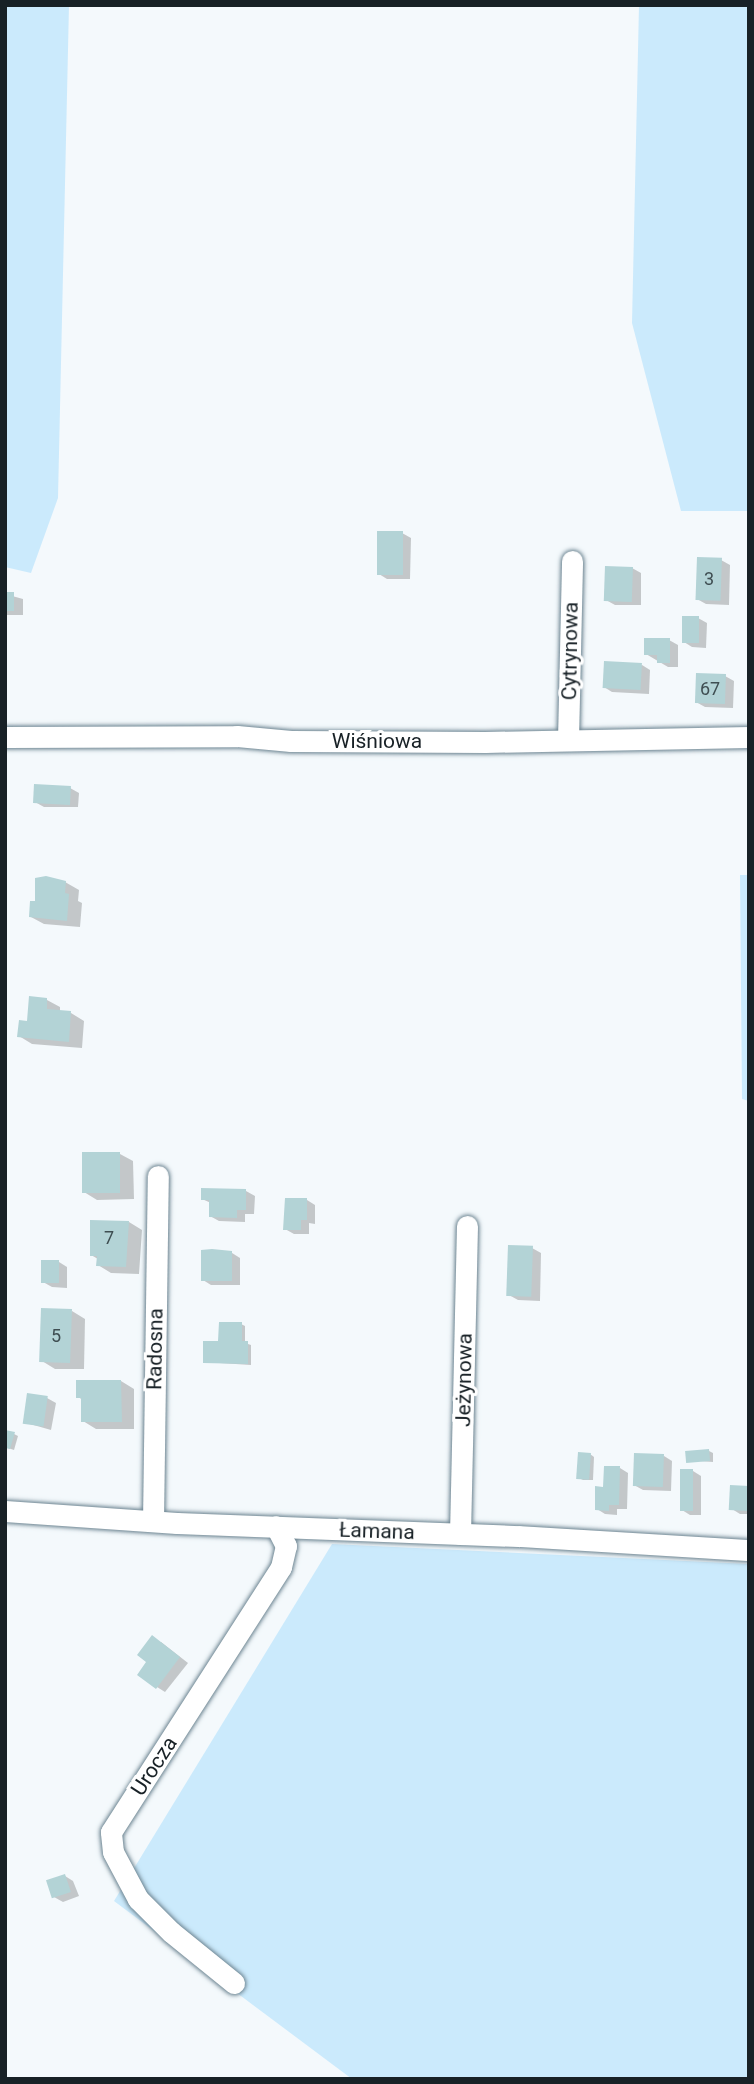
<!DOCTYPE html>
<html>
<head>
<meta charset="utf-8">
<style>
	body { margin:0 }
	#map { position:relative; width:754px; height:2084px; overflow:hidden; background:#f4f9fc; font-family:Roboto,sans-serif }
	div>[style] { position:absolute }
	[style*='--x'] { left:calc(var(--x)*1px); top:calc(var(--y)*1px); width:calc(var(--w)*1px); rotate:calc(var(--a)*1deg) }
	.green>* { inset:0; background:#cbeafc }
	.shadow>* { inset:0; background:#0003; transform-origin:0 0 }
	.building>* { inset:0; background:#b3d3d6; transform-origin:0 0 }
	.roads { filter:drop-shadow(0 0 2px #6d8592) drop-shadow(0 0 2px #6d8592) }
	.minor>* { height:21px; margin:-10.5px; padding:0 10.5px; transform-origin:10.5px; border-radius:10.5px; background:#fff }
	span { translate:-50% -50%; white-space:nowrap; text-align:center; line-height:1.15; -webkit-text-stroke:6px #fff; paint-order:stroke }
	.number-label { font-size:18px; color:#3f4e52 }
	.number-label span { -webkit-text-stroke-width:0 }
	.street-label { font-size:21px; color:#182126 }
	.frame { position:absolute; inset:0; border:7px solid #182126; pointer-events:none }
</style>
</head>
<body>
<div id="map">
	<div class="green">
		<div style="clip-path:polygon(5px 5px,69px 5px,58px 498px,31px 573px,5px 567px)"></div>
		<div style="clip-path:polygon(639px 5px,749px 5px,749px 511px,681px 511px,632px 323px)"></div>
		<div style="clip-path:polygon(740px 875px,749px 875px,749px 1101px,742px 1099px)"></div>
		<div style="clip-path:polygon(332px 1544px,749px 1564px,749px 2079px,352px 2079px,114px 1901px)"></div>
	</div>
	<div class="shadow">
		<div style="clip-path:polygon(402px 533px,411px 538px,410px 579px,387px 579px,379px 574px)"></div>
		<div style="clip-path:polygon(721px 560px,730px 565px,729px 605px,706px 604px,697px 599px)"></div>
		<div style="clip-path:polygon(632px 568px,641px 573px,641px 605px,615px 605px,606px 600px)"></div>
		<div style="clip-path:polygon(5px 594px,23px 599px,23px 615px,5px 615px)"></div>
		<div style="clip-path:polygon(698px 618px,707px 623px,706px 648px,692px 647px,684px 642px)"></div>
		<div style="clip-path:polygon(669px 640px,678px 645px,678px 667px,668px 667px,646px 654px)"></div>
		<div style="left:5px;top:651px;width:2px;height:29px;rotate:27deg"></div>
		<div style="clip-path:polygon(642px 665px,650px 670px,649px 694px,612px 692px,604px 687px)"></div>
		<div style="clip-path:polygon(725px 676px,734px 681px,733px 708px,705px 707px,696px 702px)"></div>
		<div style="clip-path:polygon(70px 788px,79px 793px,78px 807px,44px 807px,35px 802px)"></div>
		<div style="clip-path:polygon(65px 882px,79px 890px,78px 901px,82px 903px,80px 927px,44px 924px,31px 917px,37px 903px)"></div>
		<div style="clip-path:polygon(47px 1000px,60px 1007px,60px 1012px,71px 1013px,84px 1021px,82px 1048px,32px 1044px,19px 1036px)"></div>
		<div style="clip-path:polygon(120px 1154px,133px 1161px,134px 1199px,97px 1200px,84px 1192px)"></div>
		<div style="clip-path:polygon(246px 1191px,255px 1196px,254px 1214px,245px 1214px,245px 1222px,219px 1221px,210px 1216px,211px 1203px,202px 1199px)"></div>
		<div style="clip-path:polygon(307px 1200px,315px 1205px,315px 1224px,309px 1223px,309px 1234px,294px 1234px,285px 1229px)"></div>
		<div style="clip-path:polygon(129px 1222px,142px 1230px,139px 1274px,111px 1273px,98px 1265px,98px 1259px,91px 1255px)"></div>
		<div style="clip-path:polygon(532px 1248px,541px 1253px,540px 1301px,518px 1300px,509px 1295px)"></div>
		<div style="clip-path:polygon(232px 1253px,240px 1258px,240px 1285px,211px 1285px,203px 1280px)"></div>
		<div style="clip-path:polygon(59px 1262px,67px 1267px,67px 1288px,52px 1287px,43px 1282px)"></div>
		<div style="clip-path:polygon(72px 1311px,85px 1319px,84px 1369px,55px 1369px,42px 1361px)"></div>
		<div style="clip-path:polygon(241px 1324px,245px 1326px,245px 1343px,251px 1345px,251px 1365px,204px 1362px)"></div>
		<div style="clip-path:polygon(121px 1381px,134px 1389px,134px 1429px,96px 1429px,83px 1421px,83px 1400px,78px 1397px)"></div>
		<div style="clip-path:polygon(47px 1398px,56px 1403px,51px 1430px,23px 1422px)"></div>
		<div style="clip-path:polygon(14px 1434px,18px 1436px,14px 1450px,5px 1447px)"></div>
		<div style="clip-path:polygon(709px 1451px,713px 1453px,713px 1462px,687px 1460px)"></div>
		<div style="clip-path:polygon(590px 1454px,594px 1457px,593px 1480px,583px 1480px,579px 1478px)"></div>
		<div style="clip-path:polygon(664px 1456px,672px 1461px,671px 1491px,643px 1490px,634px 1485px)"></div>
		<div style="clip-path:polygon(620px 1468px,628px 1473px,627px 1509px,617px 1509px,617px 1515px,605px 1514px,597px 1509px,605px 1488px)"></div>
		<div style="clip-path:polygon(693px 1471px,701px 1476px,701px 1515px,690px 1515px,682px 1510px)"></div>
		<div style="clip-path:polygon(749px 1488px,749px 1514px,740px 1514px,732px 1509px)"></div>
		<div style="clip-path:polygon(161px 1642px,188px 1663px,165px 1692px,157px 1687px)"></div>
		<div style="clip-path:polygon(65px 1876px,73px 1881px,79px 1896px,63px 1902px,54px 1897px)"></div>
	</div>
	<div class="building">
		<div style="left:377px;top:531px;width:26px;height:44px"></div>
		<div style="left:697px;top:557px;width:25px;height:43px;rotate:2deg"></div>
		<div style="left:605px;top:566px;width:28px;height:35px;rotate:2deg"></div>
		<div style="left:5px;top:592px;width:9px;height:19px"></div>
		<div style="left:682px;top:616px;width:17px;height:27px"></div>
		<div style="clip-path:polygon(644px 638px,670px 638px,670px 663px,657px 663px,657px 655px,644px 655px)"></div>
		<div style="left:604px;top:661px;width:38px;height:27px;rotate:3deg"></div>
		<div style="left:696px;top:673px;width:30px;height:30px;rotate:2deg"></div>
		<div style="left:34px;top:784px;width:37px;height:19px;rotate:3deg"></div>
		<div style="clip-path:polygon(46px 876px,66px 881px,65px 893px,69px 894px,67px 921px,29px 917px,30px 901px,35px 901px,35px 878px)"></div>
		<div style="clip-path:polygon(29px 996px,47px 998px,47px 1009px,71px 1011px,69px 1042px,17px 1037px,19px 1020px,27px 1021px)"></div>
		<div style="left:82px;top:1152px;width:38px;height:41px"></div>
		<div style="clip-path:polygon(201px 1188px,246px 1189px,246px 1210px,237px 1210px,237px 1218px,209px 1217px,209px 1200px,201px 1200px)"></div>
		<div style="clip-path:polygon(285px 1198px,307px 1198px,307px 1220px,301px 1220px,301px 1230px,283px 1230px)"></div>
		<div style="clip-path:polygon(90px 1220px,129px 1221px,126px 1267px,96px 1266px,97px 1256px,90px 1256px)"></div>
		<div style="left:508px;top:1245px;width:25px;height:51px;rotate:2deg"></div>
		<div style="clip-path:polygon(212px 1249px,232px 1251px,232px 1281px,201px 1281px,201px 1250px)"></div>
		<div style="left:41px;top:1260px;width:18px;height:23px"></div>
		<div style="left:41px;top:1308px;width:31px;height:54px;rotate:2deg"></div>
		<div style="clip-path:polygon(219px 1322px,242px 1322px,242px 1341px,248px 1341px,248px 1364px,203px 1363px,203px 1341px,218px 1341px)"></div>
		<div style="clip-path:polygon(76px 1380px,121px 1380px,122px 1422px,81px 1422px,81px 1398px,76px 1398px)"></div>
		<div style="left:27px;top:1393px;width:21px;height:31px;rotate:8deg"></div>
		<div style="clip-path:polygon(5px 1430px,15px 1432px,10px 1449px,5px 1448px)"></div>
		<div style="left:709px;top:1449px;width:12px;height:24px;rotate:85deg"></div>
		<div style="left:578px;top:1452px;width:13px;height:27px;rotate:4deg"></div>
		<div style="left:634px;top:1453px;width:30px;height:33px;rotate:2deg"></div>
		<div style="clip-path:polygon(604px 1466px,620px 1466px,619px 1505px,609px 1505px,609px 1511px,595px 1510px,595px 1486px,603px 1487px)"></div>
		<div style="left:680px;top:1469px;width:13px;height:42px"></div>
		<div style="left:730px;top:1485px;width:19px;height:25px;rotate:3deg"></div>
		<div style="clip-path:polygon(152px 1635px,180px 1657px,156px 1689px,137px 1675px,146px 1662px,137px 1655px)"></div>
		<div style="left:65px;top:1874px;width:19px;height:20px;rotate:72deg"></div>
	</div>
	<div class="roads">
		<div class="minor">
			<div style="--x:5;--y:737;--w:232;--a:-0.2"></div>
			<div style="--x:237;--y:736;--w:54;--a:5.3"></div>
			<div style="--x:291;--y:741;--w:194;--a:0.3"></div>
			<div style="--x:485;--y:742;--w:264;--a:-1.1"></div>
			<div style="--x:568;--y:740;--w:179;--a:-88.7"></div>
			<div style="--x:5;--y:1511;--w:172;--a:4"></div>
			<div style="--x:177;--y:1523;--w:342;--a:2.2"></div>
			<div style="--x:519;--y:1536;--w:230;--a:3.5"></div>
			<div style="--x:153;--y:1521;--w:345;--a:-89.2"></div>
			<div style="--x:460;--y:1534;--w:308;--a:-88.7"></div>
			<div style="--x:234;--y:1983;--w:81;--a:-141"></div>
			<div style="--x:171;--y:1932;--w:47;--a:-135"></div>
			<div style="--x:138;--y:1899;--w:53;--a:-118"></div>
			<div style="--x:113;--y:1852;--w:20;--a:-96"></div>
			<div style="--x:111;--y:1832;--w:315;--a:-57.3"></div>
			<div style="--x:281;--y:1567;--w:22;--a:-77"></div>
			<div style="--x:286;--y:1546;--w:22;--a:-117"></div>
		</div>
	</div>
	<div class="number-label">
		<span style="left:709px;top:579px">3</span>
		<span style="left:710px;top:689px">67</span>
		<span style="left:109px;top:1238px">7</span>
		<span style="left:56px;top:1336px">5</span>
	</div>
	<div class="street-label">
		<span style="left:570px;top:651px;rotate:-89deg">Cytrynowa</span>
		<span style="left:377px;top:741px">Wiśniowa</span>
		<span style="left:155px;top:1349px;rotate:-89deg">Radosna</span>
		<span style="left:464px;top:1380px;rotate:-89deg">Jeżynowa</span>
		<span style="left:377px;top:1531px;rotate:2deg">Łamana</span>
		<span style="left:154px;top:1766px;rotate:-57deg">Urocza</span>
	</div>
	<div class="frame"></div>
</div>
</body>
</html>
